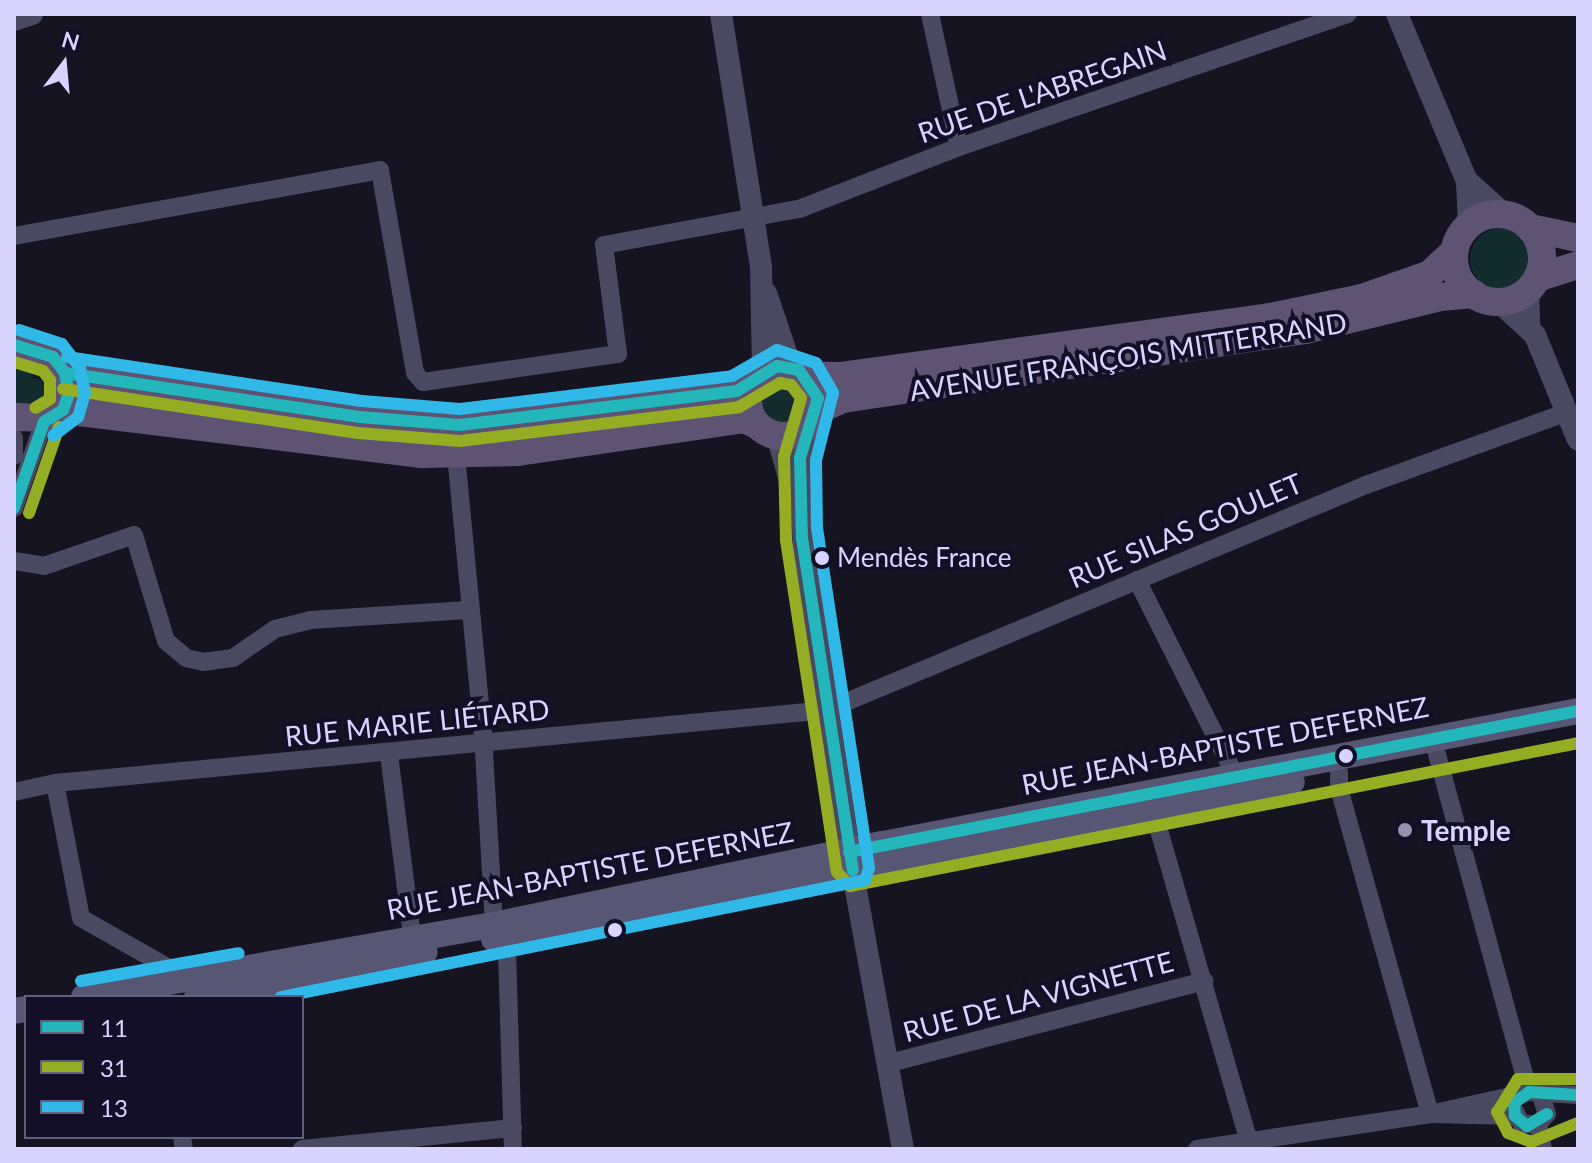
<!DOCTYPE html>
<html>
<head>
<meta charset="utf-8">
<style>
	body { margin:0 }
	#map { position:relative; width:1592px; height:1163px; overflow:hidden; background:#161421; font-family:Lato,sans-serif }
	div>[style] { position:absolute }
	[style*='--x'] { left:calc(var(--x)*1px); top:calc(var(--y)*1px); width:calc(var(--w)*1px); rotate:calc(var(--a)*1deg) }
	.green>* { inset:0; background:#132c2d }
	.round { border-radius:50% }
	.minor>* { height:18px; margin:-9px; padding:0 9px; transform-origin:9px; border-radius:9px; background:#4a4962 }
	.tertiary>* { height:22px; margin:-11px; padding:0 11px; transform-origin:11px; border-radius:11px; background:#4a4962 }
	.secondary>* { height:26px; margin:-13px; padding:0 13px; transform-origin:13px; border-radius:13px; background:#575674 }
	.primary>* { height:28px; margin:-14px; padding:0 14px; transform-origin:14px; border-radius:14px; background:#5e5373 }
	.primary>.ring { margin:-14px; padding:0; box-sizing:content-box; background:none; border:28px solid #5e5373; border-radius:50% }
	.bus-1>* { height:12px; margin:-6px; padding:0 6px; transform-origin:6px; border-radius:6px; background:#23b6bb }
	.bus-2>* { height:12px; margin:-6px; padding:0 6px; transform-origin:6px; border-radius:6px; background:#94ad23 }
	.bus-3>* { height:12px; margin:-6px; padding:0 6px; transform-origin:6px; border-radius:6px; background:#30b8e8 }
	.dots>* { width:22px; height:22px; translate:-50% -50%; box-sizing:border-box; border:4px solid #130f26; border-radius:50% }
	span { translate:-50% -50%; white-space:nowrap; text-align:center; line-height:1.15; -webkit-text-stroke:8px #130f26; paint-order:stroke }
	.bus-label { font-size:26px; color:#d9d4ff }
	.left { translate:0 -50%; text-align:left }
	.street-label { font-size:28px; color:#d9d4ff }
	.poi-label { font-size:28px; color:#d9d4ff; font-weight:700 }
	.frame { position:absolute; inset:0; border:16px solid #d9d4ff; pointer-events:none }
	.legend { position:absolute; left:24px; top:995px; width:280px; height:144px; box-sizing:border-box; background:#130f26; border:2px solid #625e7d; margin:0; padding:10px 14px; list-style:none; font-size:24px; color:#d9d4ff }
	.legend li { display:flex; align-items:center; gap:16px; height:40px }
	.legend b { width:40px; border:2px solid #625e7d }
	.north { position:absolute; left:24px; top:24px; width:80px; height:80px; -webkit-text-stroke:6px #130f26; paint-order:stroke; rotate:16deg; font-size:22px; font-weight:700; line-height:32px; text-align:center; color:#d9d4ff }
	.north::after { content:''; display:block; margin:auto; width:28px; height:36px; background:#d9d4ff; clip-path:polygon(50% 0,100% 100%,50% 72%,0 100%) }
</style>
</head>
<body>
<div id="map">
	<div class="green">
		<div class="round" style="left:1470px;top:228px;width:62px;height:62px"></div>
		<div style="clip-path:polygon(14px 358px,32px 361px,33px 379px,55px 380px,48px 403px,14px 404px)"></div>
		<div class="round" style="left:758px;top:375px;width:50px;height:50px"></div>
	</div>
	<div class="minor">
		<div style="--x:930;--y:14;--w:136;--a:77.7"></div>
		<div style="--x:14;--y:236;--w:372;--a:-10.2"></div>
		<div style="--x:380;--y:170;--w:206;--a:80.2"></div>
		<div style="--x:415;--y:373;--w:12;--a:48"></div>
		<div style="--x:423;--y:382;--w:197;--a:-8.2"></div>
		<div style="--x:618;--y:354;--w:110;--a:-97.3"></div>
		<div style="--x:604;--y:245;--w:198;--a:-10.5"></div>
		<div style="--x:799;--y:209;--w:172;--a:-21.2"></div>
		<div style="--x:959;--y:147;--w:411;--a:-18.9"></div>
		<div style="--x:14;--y:438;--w:18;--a:90"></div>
		<div style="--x:456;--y:455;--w:280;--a:84.5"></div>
		<div style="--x:483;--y:734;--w:191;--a:86.7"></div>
		<div style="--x:494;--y:925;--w:28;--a:63"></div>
		<div style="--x:507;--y:950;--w:199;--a:88.3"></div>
		<div style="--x:14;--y:508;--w:91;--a:-70.8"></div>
		<div style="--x:14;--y:561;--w:30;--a:9"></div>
		<div style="--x:44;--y:566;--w:95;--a:-19"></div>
		<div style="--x:134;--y:535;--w:111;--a:73.2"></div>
		<div style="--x:166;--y:641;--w:26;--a:40"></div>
		<div style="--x:186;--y:658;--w:17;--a:13"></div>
		<div style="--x:203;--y:662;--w:30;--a:-8"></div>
		<div style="--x:233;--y:658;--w:51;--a:-34.6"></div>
		<div style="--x:275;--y:629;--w:36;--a:-14"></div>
		<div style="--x:310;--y:620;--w:158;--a:-3.6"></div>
		<div style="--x:1137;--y:580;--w:229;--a:63.3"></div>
		<div style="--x:389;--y:754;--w:183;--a:82.8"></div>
		<div style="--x:1437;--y:754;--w:350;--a:74.8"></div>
		<div style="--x:55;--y:783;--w:137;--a:79.1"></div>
		<div style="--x:81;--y:918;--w:120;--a:29.6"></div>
		<div style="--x:14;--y:792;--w:42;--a:-12.4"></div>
		<div style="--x:55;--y:783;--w:775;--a:-5.4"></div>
		<div style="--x:827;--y:710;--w:584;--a:-22.66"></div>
		<div style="--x:1366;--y:485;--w:215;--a:-19.9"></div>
		<div style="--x:1154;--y:813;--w:342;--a:73.9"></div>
		<div style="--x:886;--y:1064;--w:329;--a:-14.6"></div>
		<div style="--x:1513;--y:1108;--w:18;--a:61"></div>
		<div style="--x:1522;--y:1124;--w:16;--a:0"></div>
		<div style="--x:1538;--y:1124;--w:13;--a:-48"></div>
		<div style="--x:1547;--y:1114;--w:19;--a:-108"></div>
		<div style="--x:1515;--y:1116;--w:85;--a:-178.7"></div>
		<div style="--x:1430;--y:1114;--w:101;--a:-12.5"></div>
		<div style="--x:1529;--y:1092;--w:49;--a:3.5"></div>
		<div style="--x:1538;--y:1124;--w:25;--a:79"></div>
		<div style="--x:182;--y:1137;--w:12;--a:81"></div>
		<div style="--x:302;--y:1149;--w:212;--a:-5.7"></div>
		<div style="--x:1197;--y:1149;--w:236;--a:-8.5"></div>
		<div style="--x:1430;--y:1114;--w:338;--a:-105.6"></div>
		<div style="--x:1339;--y:788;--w:15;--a:-90"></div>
	</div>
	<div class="tertiary">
		<div style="--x:721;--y:14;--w:256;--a:81"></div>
		<div style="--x:761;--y:267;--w:104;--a:88.9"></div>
		<div style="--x:1397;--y:14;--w:181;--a:67.3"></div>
		<div style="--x:1467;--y:181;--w:44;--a:87.4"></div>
		<div style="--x:14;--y:20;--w:19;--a:-18"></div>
		<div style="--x:1467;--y:181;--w:50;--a:41.7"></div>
		<div style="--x:1528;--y:290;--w:37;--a:88"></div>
		<div style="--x:766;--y:293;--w:78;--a:71.3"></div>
		<div style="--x:1499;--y:302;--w:49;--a:42.5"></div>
		<div style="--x:1535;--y:335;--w:113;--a:67.7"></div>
		<div style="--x:807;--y:426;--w:33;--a:102"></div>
		<div style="--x:800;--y:458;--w:96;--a:87.6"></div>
		<div style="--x:804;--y:554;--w:301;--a:81.4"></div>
		<div style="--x:849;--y:852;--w:302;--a:79.7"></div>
		<div style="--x:771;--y:434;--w:11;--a:45"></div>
		<div style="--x:779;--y:442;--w:48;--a:74.2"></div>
	</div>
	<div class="secondary">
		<div style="--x:494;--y:939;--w:813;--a:-11.13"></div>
		<div style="--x:84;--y:997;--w:416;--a:-10"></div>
		<div style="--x:494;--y:925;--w:397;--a:-11.8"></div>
		<div style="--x:883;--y:844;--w:708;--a:-10.83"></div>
		<div style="--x:197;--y:997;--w:232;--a:-11.2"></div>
		<div style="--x:14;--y:1011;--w:12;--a:-9"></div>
	</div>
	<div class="primary">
		<div class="ring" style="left:1454px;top:214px;width:60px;height:60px"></div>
		<div style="--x:1530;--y:228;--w:49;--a:11.8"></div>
		<div style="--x:1537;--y:278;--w:43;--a:-17.6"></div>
		<div style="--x:14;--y:345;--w:41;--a:17.1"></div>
		<div style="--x:53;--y:357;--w:20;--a:53"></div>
		<div style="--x:65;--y:373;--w:20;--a:79"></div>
		<div style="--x:69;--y:393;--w:29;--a:119"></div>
		<div style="--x:55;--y:418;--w:41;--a:-178.6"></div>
		<div class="ring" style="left:748px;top:366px;width:42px;height:42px"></div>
		<div style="--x:65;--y:373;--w:298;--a:8.5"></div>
		<div style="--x:360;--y:417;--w:100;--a:4.6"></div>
		<div style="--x:460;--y:425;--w:108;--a:-4.8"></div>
		<div style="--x:568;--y:416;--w:171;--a:-8.4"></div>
		<div style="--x:737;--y:391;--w:18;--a:-29"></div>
		<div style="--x:806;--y:375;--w:34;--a:2"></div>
		<div style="--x:840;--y:376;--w:434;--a:-7.8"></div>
		<div style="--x:1270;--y:317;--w:94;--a:-11.7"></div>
		<div style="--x:1362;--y:298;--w:72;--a:-19.4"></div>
		<div style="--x:1430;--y:274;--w:33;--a:-43"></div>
		<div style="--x:63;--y:410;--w:363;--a:7"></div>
		<div style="--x:423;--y:454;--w:95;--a:-1.2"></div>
		<div style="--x:518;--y:452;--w:228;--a:-8.3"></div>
		<div style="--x:744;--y:419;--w:14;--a:25"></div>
		<div style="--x:816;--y:411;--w:30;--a:-24"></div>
		<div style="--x:843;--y:399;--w:468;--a:-8.5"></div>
		<div style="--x:1306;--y:330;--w:138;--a:-13.8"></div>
		<div style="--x:1440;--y:297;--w:34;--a:-5"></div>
	</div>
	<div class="bus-1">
		<div style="--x:14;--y:345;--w:41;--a:17.1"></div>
		<div style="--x:53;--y:357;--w:20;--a:53"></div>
		<div style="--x:65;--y:373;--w:20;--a:79"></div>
		<div style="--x:69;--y:393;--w:18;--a:109"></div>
		<div style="--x:63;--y:410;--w:22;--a:148"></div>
		<div style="--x:65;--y:373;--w:298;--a:8.5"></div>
		<div style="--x:360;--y:417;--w:100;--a:4.6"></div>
		<div style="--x:460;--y:425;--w:279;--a:-7"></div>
		<div style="--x:737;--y:391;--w:47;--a:-32"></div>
		<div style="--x:777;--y:366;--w:22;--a:10"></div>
		<div style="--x:799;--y:370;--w:34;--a:56"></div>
		<div style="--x:818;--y:398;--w:63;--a:106.7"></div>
		<div style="--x:800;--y:458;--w:80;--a:88.6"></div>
		<div style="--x:802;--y:538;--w:336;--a:81.3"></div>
		<div style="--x:14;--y:508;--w:91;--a:-70.8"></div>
		<div style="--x:849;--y:852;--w:743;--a:-10.95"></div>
		<div style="--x:1547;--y:1114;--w:23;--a:149"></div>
		<div style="--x:1527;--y:1126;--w:16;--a:-140"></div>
		<div style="--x:1515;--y:1116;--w:13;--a:-94"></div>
		<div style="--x:1514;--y:1103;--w:19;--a:-36"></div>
		<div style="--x:1529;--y:1092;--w:49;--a:3.5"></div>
	</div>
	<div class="bus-2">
		<div style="--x:14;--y:362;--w:30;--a:17"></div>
		<div style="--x:43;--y:371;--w:11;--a:52"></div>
		<div style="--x:50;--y:380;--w:19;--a:90"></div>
		<div style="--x:50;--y:399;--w:17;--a:149"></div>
		<div style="--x:63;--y:389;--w:298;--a:8.5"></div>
		<div style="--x:358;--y:433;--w:102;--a:4.5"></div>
		<div style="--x:460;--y:441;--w:281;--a:-6.9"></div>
		<div style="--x:739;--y:407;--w:48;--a:-30.3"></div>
		<div style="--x:780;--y:383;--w:11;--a:10"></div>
		<div style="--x:791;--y:385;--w:16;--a:52"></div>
		<div style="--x:801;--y:398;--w:61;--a:106.1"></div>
		<div style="--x:784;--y:457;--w:83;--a:88.6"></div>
		<div style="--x:786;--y:540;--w:336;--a:81.3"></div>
		<div style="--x:837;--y:872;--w:19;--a:47"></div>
		<div style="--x:850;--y:886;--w:742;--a:-11.11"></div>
		<div style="--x:29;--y:513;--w:91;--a:-70.8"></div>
		<div style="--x:1578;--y:1079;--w:60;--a:180"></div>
		<div style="--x:1518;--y:1079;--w:39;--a:122"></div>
		<div style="--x:1497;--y:1112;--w:24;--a:62"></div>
		<div style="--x:1508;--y:1133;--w:25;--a:21"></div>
		<div style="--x:1531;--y:1142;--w:51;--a:-22"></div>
	</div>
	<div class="bus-3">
		<div style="--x:19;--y:330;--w:45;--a:18"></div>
		<div style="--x:62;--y:344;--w:30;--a:53"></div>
		<div style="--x:80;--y:368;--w:25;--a:79"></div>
		<div style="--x:85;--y:393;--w:25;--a:106"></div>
		<div style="--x:78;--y:417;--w:31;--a:143"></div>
		<div style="--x:67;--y:357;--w:298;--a:8.5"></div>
		<div style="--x:362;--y:401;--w:98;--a:4.7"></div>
		<div style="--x:460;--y:409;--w:274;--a:-6.9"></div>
		<div style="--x:732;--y:376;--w:52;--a:-30"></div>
		<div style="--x:777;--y:350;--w:41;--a:18.4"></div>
		<div style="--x:816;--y:363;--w:34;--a:60"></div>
		<div style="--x:833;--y:393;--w:69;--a:104.2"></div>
		<div style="--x:816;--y:460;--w:68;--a:89.2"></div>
		<div style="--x:817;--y:528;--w:344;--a:81.3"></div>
		<div style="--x:869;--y:868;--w:13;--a:108"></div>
		<div style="--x:865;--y:880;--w:596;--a:168.67"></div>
		<div style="--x:81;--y:981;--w:160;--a:-10"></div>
	</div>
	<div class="dots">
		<div style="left:822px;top:558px;background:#d9d4ff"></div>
		<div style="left:1346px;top:756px;background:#d9d4ff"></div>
		<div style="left:1405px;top:830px;background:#9591b1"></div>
		<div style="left:615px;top:930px;background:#d9d4ff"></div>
	</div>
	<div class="bus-label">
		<span class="left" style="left:837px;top:558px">Mendès France</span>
	</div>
	<div class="street-label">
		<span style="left:1042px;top:91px;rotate:-19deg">RUE DE L'ABREGAIN</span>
		<span style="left:1128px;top:356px;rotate:-9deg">AVENUE FRANÇOIS MITTERRAND</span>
		<span style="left:1185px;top:530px;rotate:-23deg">RUE SILAS GOULET</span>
		<span style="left:417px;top:722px;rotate:-6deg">RUE MARIE LIÉTARD</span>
		<span style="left:1225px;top:745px;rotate:-11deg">RUE JEAN-BAPTISTE DEFERNEZ</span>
		<span style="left:590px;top:870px;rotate:-11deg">RUE JEAN-BAPTISTE DEFERNEZ</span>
		<span style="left:1038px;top:996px;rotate:-15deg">RUE DE LA VIGNETTE</span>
	</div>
	<div class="poi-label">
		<span class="left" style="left:1421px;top:830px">Temple</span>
	</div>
	<div class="frame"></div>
	<ul class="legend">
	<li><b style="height:10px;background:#23b6bb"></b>11</li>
	<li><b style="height:10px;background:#94ad23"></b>31</li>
	<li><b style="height:10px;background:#30b8e8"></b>13</li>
	</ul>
	<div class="north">N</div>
</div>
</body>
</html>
